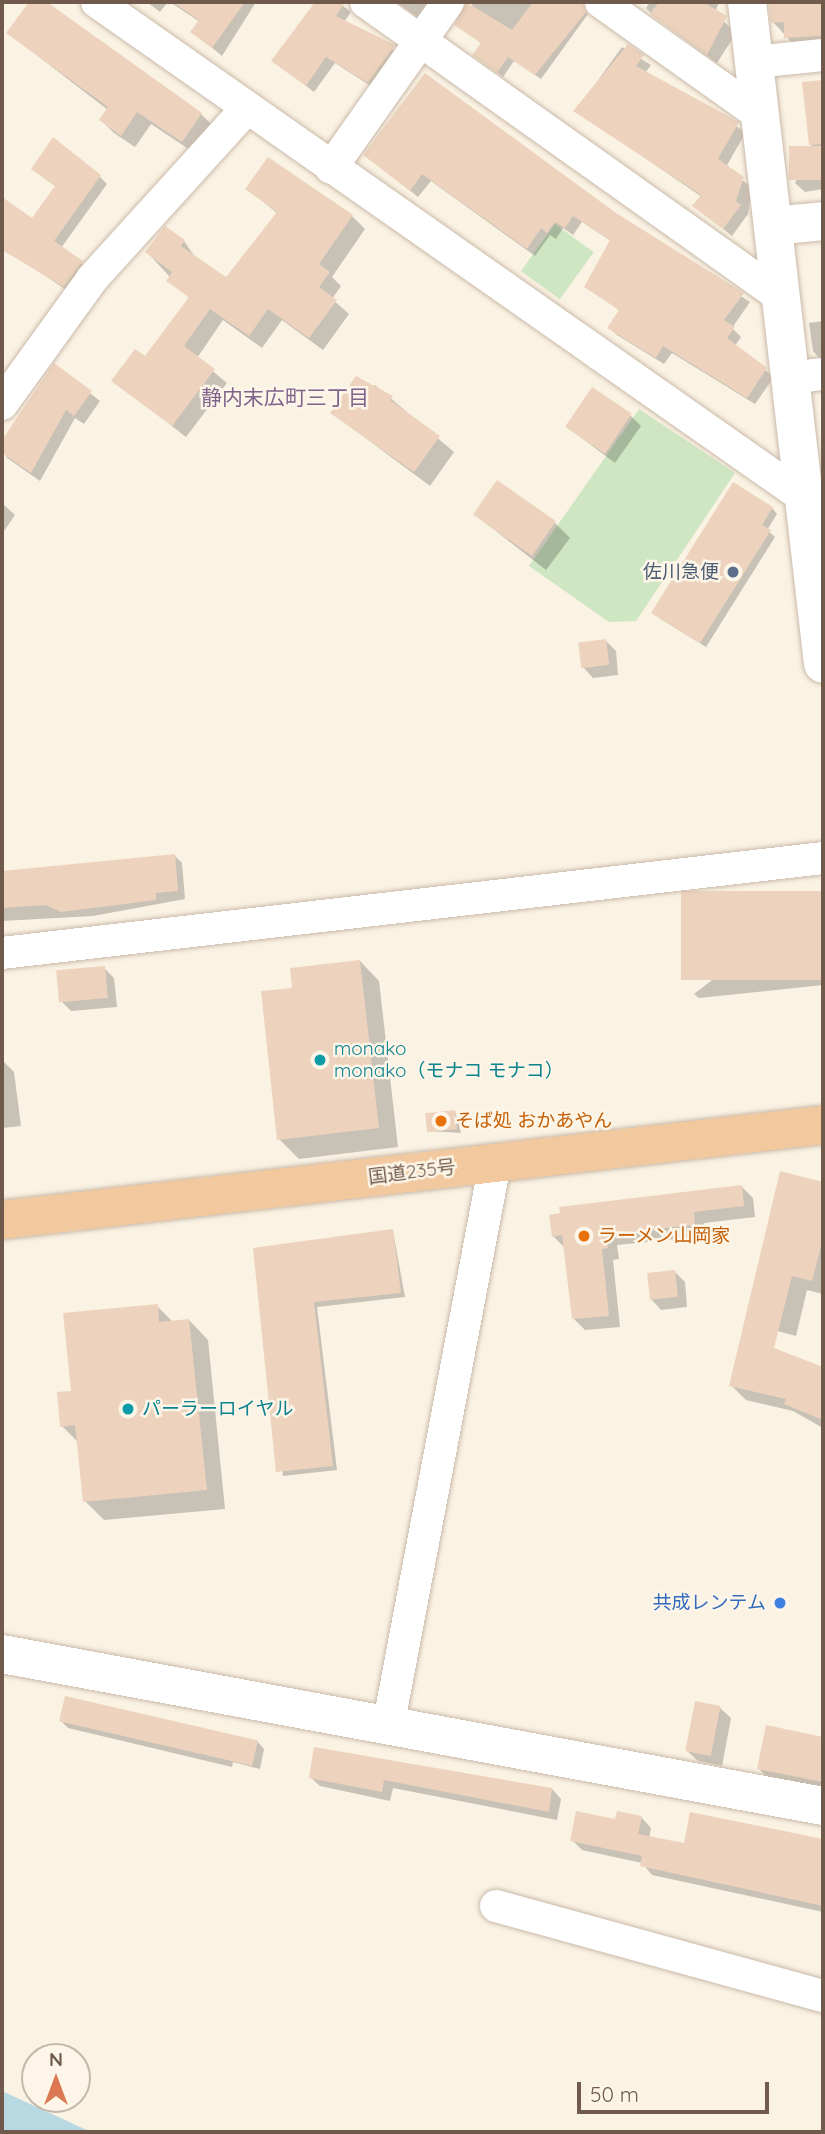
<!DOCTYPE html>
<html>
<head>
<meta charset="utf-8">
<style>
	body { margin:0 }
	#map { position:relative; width:825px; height:2134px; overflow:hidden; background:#faf2e3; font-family:Quicksand,"Noto Sans JP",sans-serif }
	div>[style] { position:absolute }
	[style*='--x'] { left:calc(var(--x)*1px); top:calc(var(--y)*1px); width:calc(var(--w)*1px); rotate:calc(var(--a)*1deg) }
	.green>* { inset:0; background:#cfe6c3; transform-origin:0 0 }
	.water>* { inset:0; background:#b9d9e2 }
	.shadow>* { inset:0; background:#0003 }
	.building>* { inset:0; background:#edd3bd; transform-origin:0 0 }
	.roads { filter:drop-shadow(0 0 2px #cabaaa) drop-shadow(0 0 2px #cabaaa) }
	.minor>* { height:32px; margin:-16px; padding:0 16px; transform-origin:16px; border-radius:16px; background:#fff }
	.tertiary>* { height:38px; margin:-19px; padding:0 19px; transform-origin:19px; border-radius:19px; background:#fff }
	.trunk>* { height:38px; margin:-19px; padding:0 19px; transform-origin:19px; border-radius:19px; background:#f2c89f }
	.dots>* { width:19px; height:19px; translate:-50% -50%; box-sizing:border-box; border:4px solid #fdf6e8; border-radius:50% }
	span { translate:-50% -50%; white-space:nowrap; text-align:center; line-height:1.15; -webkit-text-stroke:5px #fdf6e8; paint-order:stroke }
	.service-label { font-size:19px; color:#4e5e75 }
	.right { translate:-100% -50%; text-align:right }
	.culture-label { font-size:19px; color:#0d838f }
	.left { translate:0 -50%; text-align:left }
	.food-label { font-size:19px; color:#c56008 }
	.street-label { font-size:19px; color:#705a4b }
	.shop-label { font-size:19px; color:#366cbe }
	.neighbourhood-label { font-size:21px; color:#80638c }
	.frame { position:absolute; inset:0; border:4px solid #705a4b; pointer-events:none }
	.north { position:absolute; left:21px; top:2043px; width:70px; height:70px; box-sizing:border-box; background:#fdf6e8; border:2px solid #c5b8a9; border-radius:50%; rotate:0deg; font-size:19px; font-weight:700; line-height:28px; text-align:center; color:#705a4b }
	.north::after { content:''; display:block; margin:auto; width:24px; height:32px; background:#db7851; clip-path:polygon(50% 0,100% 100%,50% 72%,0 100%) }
	.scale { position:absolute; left:577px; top:2082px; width:192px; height:32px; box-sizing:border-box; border:4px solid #705a4b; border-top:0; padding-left:9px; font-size:21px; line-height:24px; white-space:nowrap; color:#705a4b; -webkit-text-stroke:5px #fdf6e8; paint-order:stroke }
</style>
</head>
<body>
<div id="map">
	<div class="green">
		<div style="left:555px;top:224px;width:48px;height:58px;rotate:36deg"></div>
		<div style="clip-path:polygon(639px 409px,735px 473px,636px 621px,609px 622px,529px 566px)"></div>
	</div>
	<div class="water">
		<div style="clip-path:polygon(2px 2091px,91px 2132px,2px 2132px)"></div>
	</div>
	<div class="shadow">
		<div style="clip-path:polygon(32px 2px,45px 2px,201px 114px,214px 127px,196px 154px,151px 124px,135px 147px,114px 133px,101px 120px,108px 110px,8px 33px)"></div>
		<div style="clip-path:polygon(147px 2px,168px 2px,160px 12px)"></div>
		<div style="clip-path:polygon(170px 2px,256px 2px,222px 56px,193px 32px,200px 22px)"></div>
		<div style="clip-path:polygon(316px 2px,338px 2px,351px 12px,344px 22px,401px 54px,377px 90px,335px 63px,314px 92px,273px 60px)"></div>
		<div style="clip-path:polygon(396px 2px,434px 2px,422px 20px)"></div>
		<div style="clip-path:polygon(474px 2px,573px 2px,588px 14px,541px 79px,514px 61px,503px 77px,480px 60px,482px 44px,458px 25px)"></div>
		<div style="clip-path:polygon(650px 2px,719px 2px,715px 13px,736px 33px,717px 63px,656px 18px,646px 8px)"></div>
		<div style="clip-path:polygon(772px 2px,823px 2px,823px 45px,796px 47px,773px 22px)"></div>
		<div style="clip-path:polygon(622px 47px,651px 65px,645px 73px,746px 132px,726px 167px,752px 188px,748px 214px,732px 236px,695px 206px,702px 197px,576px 111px)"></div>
		<div style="clip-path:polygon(823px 81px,823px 177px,801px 180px,823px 180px,823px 189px,805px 192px,795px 183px,812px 149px,804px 83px)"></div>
		<div style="clip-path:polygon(366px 155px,615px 214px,750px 302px,732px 328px,741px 337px,735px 346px,774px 377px,755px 404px,672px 353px,664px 364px,617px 335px,609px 328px,620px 311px,586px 286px,611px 241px,582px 222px,573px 235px,563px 228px,556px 239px,550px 235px,535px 256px,431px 181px,418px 197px)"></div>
		<div style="clip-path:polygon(33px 169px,100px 177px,107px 184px,61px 248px,89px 270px,71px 293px,2px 247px,2px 202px,32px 220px,56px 187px)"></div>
		<div style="clip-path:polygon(248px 189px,352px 216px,365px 229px,332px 277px,341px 286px,332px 299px,349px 314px,323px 350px,282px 320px,262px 348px,223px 320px,197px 358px,227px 383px,186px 437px,114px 381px,146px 359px,190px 299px,147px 252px,184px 241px,195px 257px,227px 280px,278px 214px)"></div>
		<div style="clip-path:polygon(823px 321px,823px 362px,813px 351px,809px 323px)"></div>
		<div style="clip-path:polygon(54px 366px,100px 401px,84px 424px,75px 418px,40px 481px,7px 458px,2px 443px)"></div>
		<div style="clip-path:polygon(375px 385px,454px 452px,430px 486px,332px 413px)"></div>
		<div style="clip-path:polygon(631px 416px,641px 426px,615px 463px,567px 427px)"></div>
		<div style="clip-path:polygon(2px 503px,15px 515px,2px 534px)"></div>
		<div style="clip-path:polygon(772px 508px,777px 514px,767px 530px,775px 537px,706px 647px,659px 618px)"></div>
		<div style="clip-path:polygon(474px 514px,555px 523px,570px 538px,546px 570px)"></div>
		<div style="clip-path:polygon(606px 641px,616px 651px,618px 675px,593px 678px,583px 667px)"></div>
		<div style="clip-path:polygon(175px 856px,182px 863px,185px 899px,93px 916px,2px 921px,2px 874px)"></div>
		<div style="clip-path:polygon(823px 894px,823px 985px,699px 998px,694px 994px)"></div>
		<div style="clip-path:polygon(360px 961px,379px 981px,398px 1147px,299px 1159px,279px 1139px,294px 989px)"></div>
		<div style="clip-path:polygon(104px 968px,114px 978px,117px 1007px,71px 1011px,61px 1001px)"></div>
		<div style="clip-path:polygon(2px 1060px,14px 1072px,21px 1126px,2px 1128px)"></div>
		<div style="clip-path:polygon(455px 1111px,461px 1133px,428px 1131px)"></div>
		<div style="clip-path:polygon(782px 1174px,823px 1184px,823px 1294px,807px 1290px,796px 1336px,763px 1327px)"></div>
		<div style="clip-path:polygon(741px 1186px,753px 1198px,755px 1217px,704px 1223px,706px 1236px,617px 1245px,619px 1259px,613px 1260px,620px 1327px,585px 1330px,574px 1319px,565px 1248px,553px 1236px)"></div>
		<div style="clip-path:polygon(393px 1231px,405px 1297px,317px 1307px,337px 1470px,283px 1476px,255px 1249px)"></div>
		<div style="clip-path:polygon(675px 1272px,685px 1282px,687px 1307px,661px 1310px,651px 1299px)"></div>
		<div style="clip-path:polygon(157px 1306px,173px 1322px,189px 1320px,208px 1340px,225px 1509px,104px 1520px,85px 1501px,79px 1443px,62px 1426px,73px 1393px)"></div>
		<div style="clip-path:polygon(742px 1337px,823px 1369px,823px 1428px,793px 1411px,746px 1400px,731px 1385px)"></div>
		<div style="clip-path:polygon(720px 1708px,731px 1718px,722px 1766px,698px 1761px,687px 1751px)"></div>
		<div style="clip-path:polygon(61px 1721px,257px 1741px,264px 1749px,260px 1769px,233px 1762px,232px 1767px,68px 1728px)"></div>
		<div style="clip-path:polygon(768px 1728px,823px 1738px,823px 1789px,769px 1779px,759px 1769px)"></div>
		<div style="clip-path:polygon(316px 1749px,552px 1789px,561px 1799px,557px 1820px,393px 1788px,390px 1801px,320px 1786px,310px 1777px)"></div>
		<div style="clip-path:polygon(641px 1817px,651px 1828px,649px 1838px,686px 1845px,819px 1840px,823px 1912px,652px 1875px,642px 1863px,582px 1850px,572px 1840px)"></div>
	</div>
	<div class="building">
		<div style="clip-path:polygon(29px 2px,47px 2px,202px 113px,182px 142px,137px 112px,121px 136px,99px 120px,108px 107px,6px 33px)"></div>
		<div style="clip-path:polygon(172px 2px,245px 2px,212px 48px,190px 32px,199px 20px)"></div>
		<div style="clip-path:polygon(315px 2px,345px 2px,336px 16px,395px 45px,368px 83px,326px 57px,306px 86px,271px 61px)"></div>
		<div style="clip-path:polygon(466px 2px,512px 30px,533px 2px,583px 2px,586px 12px,535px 75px,508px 57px,497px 73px,472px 55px,481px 43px,454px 25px)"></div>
		<div style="clip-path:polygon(659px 2px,703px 2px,727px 16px,707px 55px,650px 14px)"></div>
		<div style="clip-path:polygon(769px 2px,823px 2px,823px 36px,784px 38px,784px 22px,771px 23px)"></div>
		<div style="clip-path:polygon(628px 44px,644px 55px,636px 66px,739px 122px,718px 159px,744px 177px,736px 201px,741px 205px,723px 229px,692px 206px,701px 195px,573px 111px)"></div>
		<div style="clip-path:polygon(425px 73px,616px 213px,744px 293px,724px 320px,735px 327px,727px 338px,767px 368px,747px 398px,663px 346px,656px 358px,607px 328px,619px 310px,584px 287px,610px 240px,573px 216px,565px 228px,555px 222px,547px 233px,541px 228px,527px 249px,422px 174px,410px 191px,363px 155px)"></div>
		<div style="clip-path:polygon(823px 80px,823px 144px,809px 145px,802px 82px)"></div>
		<div style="clip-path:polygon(53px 137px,101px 175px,54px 241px,83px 261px,64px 287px,2px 250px,2px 197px,32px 218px,55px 186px,31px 169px)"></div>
		<div style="left:823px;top:146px;width:34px;height:34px;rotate:90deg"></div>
		<div style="clip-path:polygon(268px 157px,353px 215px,319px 264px,330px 272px,319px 287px,337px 300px,309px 338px,268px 309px,249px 336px,210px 309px,184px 346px,215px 369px,172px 426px,111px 381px,135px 349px,145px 356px,189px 297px,166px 281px,172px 272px,145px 252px,165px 226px,185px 240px,181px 246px,226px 277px,277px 212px,245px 189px)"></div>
		<div style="clip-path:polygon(54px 363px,92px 391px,74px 416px,66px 410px,31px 473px,2px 453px,2px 440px)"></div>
		<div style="clip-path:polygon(356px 376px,393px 396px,390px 400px,440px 436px,414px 472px,330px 413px)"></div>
		<div style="left:592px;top:387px;width:48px;height:48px;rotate:34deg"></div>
		<div style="left:497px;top:480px;width:72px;height:42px;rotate:35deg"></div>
		<div style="clip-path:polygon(733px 482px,773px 507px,762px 525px,771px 530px,700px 643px,651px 613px)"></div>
		<div style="left:606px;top:639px;width:26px;height:28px;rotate:83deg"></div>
		<div style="clip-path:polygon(175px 854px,178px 891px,156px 893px,156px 900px,61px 912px,46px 905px,2px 908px,2px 871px)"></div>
		<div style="left:823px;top:891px;width:89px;height:142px;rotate:90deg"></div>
		<div style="clip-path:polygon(360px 960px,379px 1128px,277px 1140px,261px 991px,292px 988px,290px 968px)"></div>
		<div style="left:105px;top:966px;width:32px;height:49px;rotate:85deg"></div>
		<div style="left:455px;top:1110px;width:19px;height:30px;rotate:84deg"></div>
		<div style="clip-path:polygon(780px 1171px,823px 1182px,823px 1238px,812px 1281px,792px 1276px,774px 1348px,823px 1367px,823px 1420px,784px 1404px,786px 1399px,729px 1386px)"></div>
		<div style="clip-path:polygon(742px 1185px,744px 1206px,694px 1212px,695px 1225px,606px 1234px,608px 1248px,602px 1249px,609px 1316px,572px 1319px,562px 1235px,552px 1237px,549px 1215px,560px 1213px,559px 1207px)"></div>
		<div style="clip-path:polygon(393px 1229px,401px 1293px,314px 1302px,333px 1466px,276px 1472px,253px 1248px)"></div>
		<div style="left:675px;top:1270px;width:27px;height:28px;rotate:84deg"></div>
		<div style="clip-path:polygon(158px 1304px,159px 1322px,189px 1319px,207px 1490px,83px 1502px,75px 1425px,60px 1427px,57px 1392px,71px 1391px,63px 1313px)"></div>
		<div style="left:65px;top:1696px;width:198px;height:26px;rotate:13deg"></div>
		<div style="left:695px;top:1701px;width:26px;height:51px;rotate:11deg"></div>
		<div style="clip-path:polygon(766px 1725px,823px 1737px,823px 1782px,757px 1769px)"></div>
		<div style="clip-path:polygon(314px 1747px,552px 1788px,549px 1812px,384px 1780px,382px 1792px,309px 1778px)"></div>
		<div style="clip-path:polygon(576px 1811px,615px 1819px,617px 1811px,642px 1816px,638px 1834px,684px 1843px,690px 1812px,823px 1839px,823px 1906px,640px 1866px,642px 1856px,570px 1841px)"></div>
	</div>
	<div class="roads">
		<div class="minor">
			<div style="--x:97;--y:2;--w:861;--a:35.02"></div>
			<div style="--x:366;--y:2;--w:508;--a:35.38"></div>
			<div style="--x:601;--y:2;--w:195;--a:35.4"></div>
			<div style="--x:754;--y:62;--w:69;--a:-5.8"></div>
			<div style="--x:331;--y:168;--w:203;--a:-54.8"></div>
			<div style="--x:789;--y:378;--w:34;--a:-7"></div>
			<div style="--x:2;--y:404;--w:154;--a:-54.2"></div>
			<div style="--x:92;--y:279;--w:231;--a:-47.8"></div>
			<div style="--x:2;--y:953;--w:826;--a:-6.6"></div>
			<div style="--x:388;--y:1727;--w:574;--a:-79.26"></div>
			<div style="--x:496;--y:1906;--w:339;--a:15.4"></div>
		</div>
		<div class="tertiary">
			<div style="--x:747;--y:2;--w:666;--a:83.45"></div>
			<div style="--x:773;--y:226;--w:50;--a:-5.7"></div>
			<div style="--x:2;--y:1654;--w:835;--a:10.49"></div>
		</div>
		<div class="trunk">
			<div style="--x:2;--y:1220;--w:826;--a:-6.6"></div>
		</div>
	</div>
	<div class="dots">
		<div style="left:733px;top:572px;background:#5c6f8a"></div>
		<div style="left:320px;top:1060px;background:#0f9aa8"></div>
		<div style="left:441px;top:1121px;background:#e8710a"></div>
		<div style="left:584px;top:1236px;background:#e8710a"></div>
		<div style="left:128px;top:1409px;background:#0f9aa8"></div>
		<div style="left:780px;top:1603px;background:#3f7fe0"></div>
	</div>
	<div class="service-label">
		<span class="right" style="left:719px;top:572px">佐川急便</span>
	</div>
	<div class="culture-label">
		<span class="left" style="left:334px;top:1060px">monako<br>monako（モナコ モナコ）</span>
		<span class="left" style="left:142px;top:1409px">パーラーロイヤル</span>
	</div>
	<div class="food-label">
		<span class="left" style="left:455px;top:1121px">そば処 おかあやん</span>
		<span class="left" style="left:598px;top:1236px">ラーメン山岡家</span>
	</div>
	<div class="street-label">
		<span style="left:412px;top:1172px;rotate:-7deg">国道235号</span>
	</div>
	<div class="shop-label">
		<span class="right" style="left:766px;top:1603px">共成レンテム</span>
	</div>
	<div class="neighbourhood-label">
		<span style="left:285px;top:397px">静内末広町三丁目</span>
	</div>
	<div class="frame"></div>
	<div class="north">N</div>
	<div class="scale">50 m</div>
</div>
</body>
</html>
